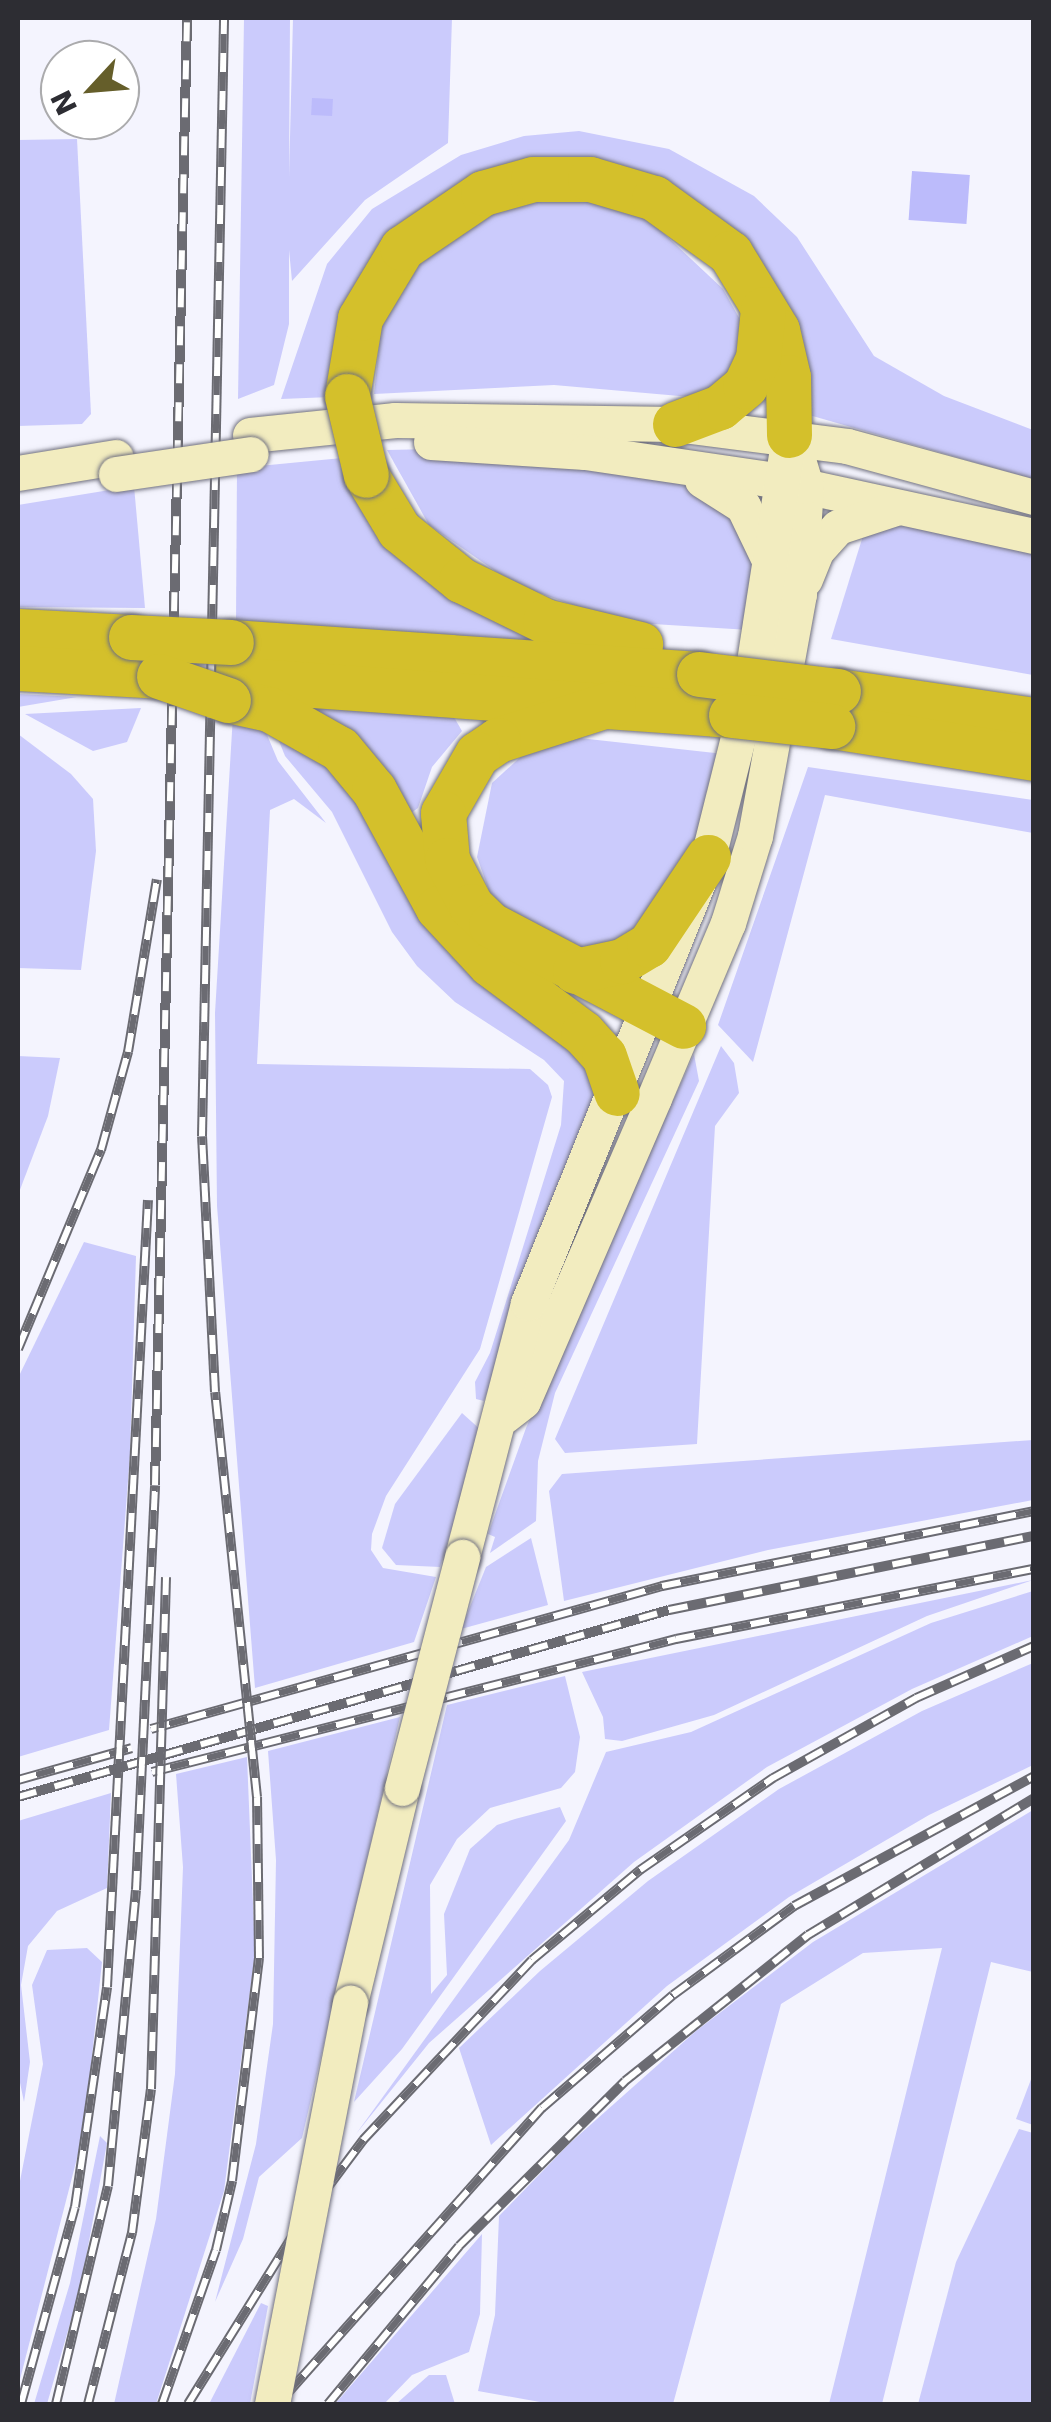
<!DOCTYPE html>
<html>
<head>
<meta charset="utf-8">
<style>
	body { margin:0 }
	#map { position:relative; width:1051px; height:2422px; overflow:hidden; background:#f4f4fe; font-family:"DejaVu Sans",sans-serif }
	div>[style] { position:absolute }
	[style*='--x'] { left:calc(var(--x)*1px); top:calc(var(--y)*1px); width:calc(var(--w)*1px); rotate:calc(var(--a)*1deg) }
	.green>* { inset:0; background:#cbcbfc }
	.building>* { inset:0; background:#bcbbfb; transform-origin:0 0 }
	.roads { filter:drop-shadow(0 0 2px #71717f) drop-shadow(0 0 2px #71717f) }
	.secondary>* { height:35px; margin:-17.5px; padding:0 17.5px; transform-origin:17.5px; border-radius:17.5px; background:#f2ecbf }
	.highway>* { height:45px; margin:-22.5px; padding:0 22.5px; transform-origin:22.5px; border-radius:22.5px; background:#d4c02b }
	.rail>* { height:10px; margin-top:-5px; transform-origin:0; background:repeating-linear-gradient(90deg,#fff 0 19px,#6b6b72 0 38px); box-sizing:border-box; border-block:2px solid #6b6b72 }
	.bridges { filter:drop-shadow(0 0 2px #71717f) drop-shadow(0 0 2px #71717f) }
	.secondary-bridge>* { height:35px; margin:-17.5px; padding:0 17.5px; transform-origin:17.5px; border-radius:17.5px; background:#f2ecbf }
	.highway-bridge>* { height:45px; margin:-22.5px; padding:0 22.5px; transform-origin:22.5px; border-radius:22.5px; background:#d4c02b }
	span { translate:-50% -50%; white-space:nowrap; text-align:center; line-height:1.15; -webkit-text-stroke:8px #fff; paint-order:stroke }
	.frame { position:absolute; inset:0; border:20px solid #2d2d33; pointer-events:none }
	.north { position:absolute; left:40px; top:40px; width:100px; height:100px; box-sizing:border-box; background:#fff; border:2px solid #ababad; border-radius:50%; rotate:244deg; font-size:28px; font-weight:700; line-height:40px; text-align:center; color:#2d2d33 }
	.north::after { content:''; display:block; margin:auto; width:35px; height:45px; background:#655e2a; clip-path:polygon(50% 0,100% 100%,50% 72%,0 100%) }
</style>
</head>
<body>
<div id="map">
	<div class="green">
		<div style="clip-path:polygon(244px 18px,290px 18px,289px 177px,293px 18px,452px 18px,448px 143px,365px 200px,292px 281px,289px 250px,289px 324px,274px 385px,238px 399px)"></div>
		<div style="clip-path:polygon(579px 131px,669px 149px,754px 196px,797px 237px,874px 356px,944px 396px,1033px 430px,1033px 479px,809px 415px,789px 306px,758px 258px,719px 217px,628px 168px,462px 185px,331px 397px,281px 399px,327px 264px,372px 209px,461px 155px,524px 136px)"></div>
		<div style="clip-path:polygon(77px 139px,91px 414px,82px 424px,18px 426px,18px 140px)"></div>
		<div style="clip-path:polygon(578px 198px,641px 212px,723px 289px,742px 323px,743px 354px,728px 379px,691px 397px,554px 385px,374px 394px,381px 327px,403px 274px,450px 231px,517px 201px)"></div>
		<div style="clip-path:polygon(432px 449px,644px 473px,727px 499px,760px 554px,749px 630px,621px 622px,514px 584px,429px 525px,387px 450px)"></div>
		<div style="clip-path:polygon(342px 458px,555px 642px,236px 622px,237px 468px)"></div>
		<div style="clip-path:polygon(134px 486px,145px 608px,18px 607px,18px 505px)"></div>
		<div style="clip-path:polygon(907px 519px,1033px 547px,1033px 675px,831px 639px,866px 526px)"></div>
		<div style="clip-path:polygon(18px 694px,77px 697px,18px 707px)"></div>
		<div style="clip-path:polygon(294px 695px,447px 705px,462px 731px,432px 767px,418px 808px,404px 818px)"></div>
		<div style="clip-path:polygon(141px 708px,127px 742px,93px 751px,25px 714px)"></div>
		<div style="clip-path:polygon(233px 715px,265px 730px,278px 761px,326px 823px,294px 799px,270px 810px,257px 1064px,530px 1069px,548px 1085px,552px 1097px,480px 1349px,386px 1496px,372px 1534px,371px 1550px,383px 1568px,436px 1577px,414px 1642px,255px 1688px,217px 1206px,215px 1013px)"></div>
		<div style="clip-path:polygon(275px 731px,311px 747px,493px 974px,600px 1082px,484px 1401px,476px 1399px,475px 1382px,490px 1353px,561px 1125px,564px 1081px,544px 1060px,455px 1002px,417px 966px,392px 932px,332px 812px,285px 756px)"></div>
		<div style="clip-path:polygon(18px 734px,71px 774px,93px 799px,96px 851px,81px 970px,18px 968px)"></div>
		<div style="clip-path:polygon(570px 737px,724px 754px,715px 797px,657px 928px,578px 951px,493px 902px,477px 857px,492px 783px,537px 742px)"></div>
		<div style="clip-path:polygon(808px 767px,1033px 800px,1033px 833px,825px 795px,753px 1062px,718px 1025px)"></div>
		<div style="clip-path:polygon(721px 1046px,734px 1063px,739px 1093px,715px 1126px,697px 1444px,565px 1453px,555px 1439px)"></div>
		<div style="clip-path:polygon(694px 1054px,699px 1081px,555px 1393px,538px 1461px,536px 1521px,490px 1553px,495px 1537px,488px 1534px,526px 1428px)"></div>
		<div style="clip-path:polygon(18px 1056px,60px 1058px,48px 1116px,18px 1195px)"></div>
		<div style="clip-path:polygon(84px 1242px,136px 1256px,130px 1454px,109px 1730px,18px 1757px,18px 1378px)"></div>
		<div style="clip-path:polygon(462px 1413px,482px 1431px,440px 1567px,396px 1565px,382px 1548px,395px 1504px)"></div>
		<div style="clip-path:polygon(1033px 1440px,1033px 1500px,768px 1550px,564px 1601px,549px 1491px,562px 1474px)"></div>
		<div style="clip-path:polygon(531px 1538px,548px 1605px,461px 1629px,486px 1567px)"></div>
		<div style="clip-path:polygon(1033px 1580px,927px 1616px,714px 1715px,622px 1741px,605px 1739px,603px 1717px,582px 1672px)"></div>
		<div style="clip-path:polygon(1033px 1591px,1033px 1636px,912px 1689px,767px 1767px,634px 1862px,429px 2043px,356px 2134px,569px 1840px,606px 1752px,691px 1732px,931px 1623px)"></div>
		<div style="clip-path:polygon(1033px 1663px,1033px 1765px,929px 1815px,789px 1897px,667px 1986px,491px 2145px,459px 2048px,540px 1971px,648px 1881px,779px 1789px,922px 1711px)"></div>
		<div style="clip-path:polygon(565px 1676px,580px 1737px,575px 1772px,561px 1788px,490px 1808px,457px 1839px,430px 1885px,431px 1994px,447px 1975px,444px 1914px,470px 1849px,497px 1825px,515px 1819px,560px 1807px,566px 1821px,402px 2049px,354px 2102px,447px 1705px)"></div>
		<div style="clip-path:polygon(400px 1717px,302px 2138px,259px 2177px,243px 2239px,215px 2302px,256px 2144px,273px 2024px,276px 1860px,268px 1751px)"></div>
		<div style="clip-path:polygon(247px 1757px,255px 1953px,224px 2191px,156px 2404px,114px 2404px,156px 2219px,175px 2074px,183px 1867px,176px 1774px)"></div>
		<div style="clip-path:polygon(111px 1793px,107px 1888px,57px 1911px,28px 1946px,21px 1985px,30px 2062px,24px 2102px,18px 2073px,18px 1821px)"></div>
		<div style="clip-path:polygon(1033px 1810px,1033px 1972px,991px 1962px,882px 2404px,829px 2404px,942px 1948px,863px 1953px,781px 2004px,673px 2404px,551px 2404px,478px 2391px,495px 2315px,499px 2216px,570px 2143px,696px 2031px,813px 1942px)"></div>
		<div style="clip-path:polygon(87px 1948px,102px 1962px,84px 2131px,18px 2387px,18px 2191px,43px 2064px,32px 1985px,47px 1950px)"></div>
		<div style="clip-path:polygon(1033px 2074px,1033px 2125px,1016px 2119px)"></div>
		<div style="clip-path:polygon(1019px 2129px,1033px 2133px,1033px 2404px,918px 2404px,956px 2262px)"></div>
		<div style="clip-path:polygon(100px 2136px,107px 2143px,81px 2285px,47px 2404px,34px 2404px,70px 2283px)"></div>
		<div style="clip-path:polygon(482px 2234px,480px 2314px,469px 2352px,412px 2375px,384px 2404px,335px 2404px)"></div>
		<div style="clip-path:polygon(261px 2303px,268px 2306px,250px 2404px,209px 2404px)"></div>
		<div style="clip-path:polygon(429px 2375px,446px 2375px,455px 2404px,396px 2404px)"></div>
	</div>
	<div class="building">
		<div style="left:312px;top:98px;width:21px;height:17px;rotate:3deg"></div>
		<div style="left:912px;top:171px;width:58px;height:49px;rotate:4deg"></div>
	</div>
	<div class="roads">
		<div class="secondary">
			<div style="--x:250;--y:435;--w:146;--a:-5.9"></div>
			<div style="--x:395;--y:420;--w:280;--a:0.8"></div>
			<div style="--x:675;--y:424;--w:173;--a:7.3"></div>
			<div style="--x:847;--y:446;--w:194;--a:15.3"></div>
			<div style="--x:431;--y:442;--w:154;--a:3.7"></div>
			<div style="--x:585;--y:452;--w:198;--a:8.4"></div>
			<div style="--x:781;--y:481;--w:259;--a:12.3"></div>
			<div style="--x:18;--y:473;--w:99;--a:-9.3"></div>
			<div style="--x:702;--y:480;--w:49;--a:32.4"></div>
			<div style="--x:743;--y:506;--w:58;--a:64.3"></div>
			<div style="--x:805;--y:579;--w:31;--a:-68"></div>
			<div style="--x:817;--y:550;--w:31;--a:-48"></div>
			<div style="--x:838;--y:527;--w:60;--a:-18.4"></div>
			<div style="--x:504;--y:1416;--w:24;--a:-38"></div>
			<div style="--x:523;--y:1401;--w:330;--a:-66.6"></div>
			<div style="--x:654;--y:1098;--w:190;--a:-67.1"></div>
			<div style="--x:728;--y:923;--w:91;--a:-72.8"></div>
			<div style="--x:755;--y:836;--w:246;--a:-79.7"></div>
			<div style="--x:799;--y:594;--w:108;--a:-86.3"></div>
			<div style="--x:806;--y:486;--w:48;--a:-106.9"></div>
			<div style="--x:462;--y:1557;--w:262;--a:-75.4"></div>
			<div style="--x:528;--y:1303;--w:481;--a:-68"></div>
			<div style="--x:708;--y:857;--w:168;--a:-75.9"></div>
			<div style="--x:749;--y:694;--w:262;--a:-81.2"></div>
			<div style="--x:350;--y:2003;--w:221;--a:-76.4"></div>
		</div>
		<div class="highway">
			<div style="--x:347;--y:396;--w:79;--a:-80.5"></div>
			<div style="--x:360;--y:318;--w:82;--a:-59"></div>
			<div style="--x:402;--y:248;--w:98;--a:-34.2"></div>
			<div style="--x:483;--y:193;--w:52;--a:-15.6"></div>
			<div style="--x:533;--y:179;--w:57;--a:0"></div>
			<div style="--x:590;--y:179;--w:67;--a:16.5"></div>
			<div style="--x:654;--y:198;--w:94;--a:35.9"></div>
			<div style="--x:730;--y:253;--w:90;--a:58.6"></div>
			<div style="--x:777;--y:330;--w:48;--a:76.8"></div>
			<div style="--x:788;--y:377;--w:58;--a:89"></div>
			<div style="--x:675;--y:424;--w:48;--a:-20.7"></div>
			<div style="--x:720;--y:407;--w:33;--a:-40"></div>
			<div style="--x:745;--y:386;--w:31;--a:-65"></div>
			<div style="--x:758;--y:358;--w:49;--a:-84.2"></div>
			<div style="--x:366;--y:475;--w:64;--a:59"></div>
			<div style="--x:399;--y:530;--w:80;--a:38.9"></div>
			<div style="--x:461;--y:580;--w:93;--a:26"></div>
			<div style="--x:545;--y:621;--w:98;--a:13.6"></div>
			<div style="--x:18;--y:631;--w:113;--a:3"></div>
			<div style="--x:231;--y:642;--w:469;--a:3.9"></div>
			<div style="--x:18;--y:668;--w:141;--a:3.2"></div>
			<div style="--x:229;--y:679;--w:503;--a:4.1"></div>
			<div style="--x:838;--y:691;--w:198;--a:8.4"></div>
			<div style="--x:228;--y:700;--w:42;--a:12.4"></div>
			<div style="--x:269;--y:709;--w:81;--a:29.4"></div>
			<div style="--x:340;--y:749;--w:53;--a:50.3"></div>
			<div style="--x:374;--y:790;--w:134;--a:61.5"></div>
			<div style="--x:438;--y:908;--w:76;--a:47.1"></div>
			<div style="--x:490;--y:964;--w:116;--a:36.6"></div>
			<div style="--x:583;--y:1033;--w:31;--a:48"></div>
			<div style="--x:604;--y:1056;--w:39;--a:71"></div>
			<div style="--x:613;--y:703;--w:121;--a:162.2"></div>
			<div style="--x:498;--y:740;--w:25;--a:146"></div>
			<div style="--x:477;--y:754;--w:68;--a:120"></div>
			<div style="--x:443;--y:813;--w:47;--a:85.1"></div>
			<div style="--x:447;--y:860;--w:52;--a:62.4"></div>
			<div style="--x:471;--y:906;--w:28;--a:44"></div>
			<div style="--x:491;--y:925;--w:217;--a:27.7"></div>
			<div style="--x:832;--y:726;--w:205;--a:9"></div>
			<div style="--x:575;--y:971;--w:48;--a:-12"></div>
			<div style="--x:622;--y:961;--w:31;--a:-31"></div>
			<div style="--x:649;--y:945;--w:106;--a:-56.2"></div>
		</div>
	</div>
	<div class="rail">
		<div style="--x:18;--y:1349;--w:216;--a:-67.4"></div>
		<div style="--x:101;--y:1150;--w:102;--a:-74.6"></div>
		<div style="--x:128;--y:1052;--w:175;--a:-80.5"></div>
		<div style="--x:151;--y:1729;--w:531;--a:-15.63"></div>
		<div style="--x:662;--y:1586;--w:379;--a:-11.4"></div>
		<div style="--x:152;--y:1772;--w:541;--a:-14.24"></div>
		<div style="--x:676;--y:1639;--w:365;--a:-11.1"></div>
		<div style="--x:18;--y:1780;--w:118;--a:-15.7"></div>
		<div style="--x:18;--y:1797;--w:677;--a:-16.03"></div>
		<div style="--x:669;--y:1610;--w:372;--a:-11.5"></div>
		<div style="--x:21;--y:2404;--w:204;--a:-74.7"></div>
		<div style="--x:75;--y:2207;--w:222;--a:-81.7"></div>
		<div style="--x:107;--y:1987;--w:788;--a:-87.02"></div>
		<div style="--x:56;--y:2404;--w:224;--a:-76.6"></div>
		<div style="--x:108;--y:2186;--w:297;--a:-84.6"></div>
		<div style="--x:136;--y:1890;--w:405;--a:-87.3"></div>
		<div style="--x:155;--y:1485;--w:1467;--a:-88.75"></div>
		<div style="--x:88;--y:2404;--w:177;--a:-75.6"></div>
		<div style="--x:132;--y:2233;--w:145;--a:-82.5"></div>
		<div style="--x:151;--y:2089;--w:512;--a:-88.32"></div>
		<div style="--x:162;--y:2404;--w:163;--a:-70.7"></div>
		<div style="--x:216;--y:2250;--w:71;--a:-76.9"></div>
		<div style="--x:232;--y:2181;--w:225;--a:-83.1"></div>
		<div style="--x:259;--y:1958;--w:161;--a:-90.7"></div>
		<div style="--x:257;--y:1797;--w:407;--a:-95.9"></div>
		<div style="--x:215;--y:1392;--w:256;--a:-92.9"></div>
		<div style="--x:202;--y:1136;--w:1118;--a:-88.87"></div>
		<div style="--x:188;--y:2404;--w:208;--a:-58.1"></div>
		<div style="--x:298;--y:2227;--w:109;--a:-53.2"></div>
		<div style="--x:363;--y:2140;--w:247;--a:-46.8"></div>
		<div style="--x:532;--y:1960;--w:141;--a:-39.8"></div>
		<div style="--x:640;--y:1870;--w:162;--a:-34.7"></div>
		<div style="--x:773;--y:1778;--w:164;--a:-29.2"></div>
		<div style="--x:916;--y:1698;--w:129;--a:-23.8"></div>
		<div style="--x:278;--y:2404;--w:397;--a:-48.3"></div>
		<div style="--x:542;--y:2108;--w:173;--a:-40.8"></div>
		<div style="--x:673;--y:1995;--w:150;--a:-36.3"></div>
		<div style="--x:794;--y:1906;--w:273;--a:-28.4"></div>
		<div style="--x:328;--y:2404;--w:205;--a:-50.3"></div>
		<div style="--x:459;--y:2246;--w:234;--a:-44.8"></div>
		<div style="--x:625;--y:2081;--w:234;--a:-38.6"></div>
		<div style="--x:808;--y:1935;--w:264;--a:-31.2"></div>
	</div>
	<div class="bridges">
		<div class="secondary-bridge">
			<div style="--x:116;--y:474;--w:136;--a:-8.4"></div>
			<div style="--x:402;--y:1788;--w:239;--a:-75.4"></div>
			<div style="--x:272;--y:2404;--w:409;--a:-79"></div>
		</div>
		<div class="highway-bridge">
			<div style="--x:347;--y:396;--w:81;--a:76.5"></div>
			<div style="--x:131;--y:637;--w:100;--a:2.9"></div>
			<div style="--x:699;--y:674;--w:140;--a:7"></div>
			<div style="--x:159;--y:676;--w:73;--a:19.2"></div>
			<div style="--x:731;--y:715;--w:102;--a:6.2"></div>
		</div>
	</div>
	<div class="frame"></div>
	<div class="north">N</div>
</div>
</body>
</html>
